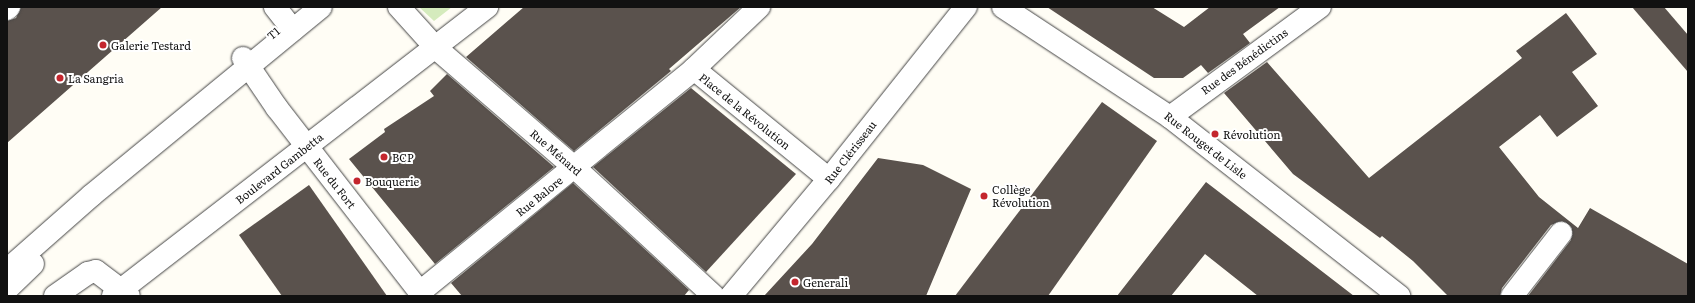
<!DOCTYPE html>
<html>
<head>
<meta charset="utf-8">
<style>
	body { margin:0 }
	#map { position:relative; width:1695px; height:303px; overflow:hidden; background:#fffdf5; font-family:Literata,serif }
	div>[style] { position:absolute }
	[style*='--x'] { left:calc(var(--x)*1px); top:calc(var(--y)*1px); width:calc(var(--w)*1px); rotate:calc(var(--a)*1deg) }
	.green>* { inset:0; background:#d5ebbd }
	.building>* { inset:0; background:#5a524d }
	.roads { filter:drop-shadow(0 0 1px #444) drop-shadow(0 0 1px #444) }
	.minor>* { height:22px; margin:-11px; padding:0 11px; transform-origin:11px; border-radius:11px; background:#fff }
	.dots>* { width:11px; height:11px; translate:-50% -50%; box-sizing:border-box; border:2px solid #fff; border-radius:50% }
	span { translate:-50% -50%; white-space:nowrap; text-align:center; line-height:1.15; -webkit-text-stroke:4px #fff; paint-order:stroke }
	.street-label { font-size:11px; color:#111 }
	.poi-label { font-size:11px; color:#111 }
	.left { translate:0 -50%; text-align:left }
	.frame { position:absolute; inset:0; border:8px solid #111; pointer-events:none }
</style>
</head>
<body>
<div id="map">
	<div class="green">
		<div style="clip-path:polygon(419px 7px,452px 7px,434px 21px)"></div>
	</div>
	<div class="building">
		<div style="clip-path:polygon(21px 7px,162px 7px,7px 143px,7px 21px,16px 18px)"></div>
		<div style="clip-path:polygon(524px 7px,741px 7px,669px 69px,671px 71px,574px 151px,466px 57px)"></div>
		<div style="clip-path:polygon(1047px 7px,1152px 7px,1184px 27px,1210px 7px,1280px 7px,1243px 34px,1250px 43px,1208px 73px,1201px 65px,1183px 78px,1154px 78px)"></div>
		<div style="clip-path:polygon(1632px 7px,1664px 7px,1688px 35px,1688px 72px)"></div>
		<div style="clip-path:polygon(1566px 13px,1597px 54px,1572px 72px,1598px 106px,1557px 137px,1540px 115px,1499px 147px,1539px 197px,1578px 228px,1590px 208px,1688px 264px,1688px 296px,1528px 296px,1571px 240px,1572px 228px,1562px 221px,1551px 225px,1502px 288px,1500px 296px,1448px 296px,1413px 261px,1382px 236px,1380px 238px,1293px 174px,1224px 93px,1267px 62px,1369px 178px,1522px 58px,1516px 51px)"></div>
		<div style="clip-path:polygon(447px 74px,554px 167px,435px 264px,349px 159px,385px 132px,384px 129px,434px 96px,430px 91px)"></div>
		<div style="clip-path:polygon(691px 88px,796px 174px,706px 272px,593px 167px)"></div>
		<div style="clip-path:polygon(1102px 102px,1157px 141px,1048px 296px,955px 296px)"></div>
		<div style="clip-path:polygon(878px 158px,923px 165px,971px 189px,926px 296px,764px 296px,812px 244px)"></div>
		<div style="clip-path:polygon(1206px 182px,1354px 296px,1258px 296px,1205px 254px,1171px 296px,1117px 296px)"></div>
		<div style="clip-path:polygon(573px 183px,689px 290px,684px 296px,462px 296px,451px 283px)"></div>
		<div style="clip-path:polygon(309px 185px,373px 276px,387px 296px,282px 296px,239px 235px)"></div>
	</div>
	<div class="roads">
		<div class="minor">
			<div style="--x:275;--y:7;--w:29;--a:52"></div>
			<div style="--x:399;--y:7;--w:55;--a:47.9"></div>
			<div style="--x:436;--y:48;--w:182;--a:40.8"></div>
			<div style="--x:574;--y:167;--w:190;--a:42.7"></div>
			<div style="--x:1003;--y:7;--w:200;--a:33.4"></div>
			<div style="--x:1170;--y:117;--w:291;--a:38"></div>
			<div style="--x:7;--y:9;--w:3;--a:-45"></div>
			<div style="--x:243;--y:58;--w:60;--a:55.8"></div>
			<div style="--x:277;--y:108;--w:238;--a:52.2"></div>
			<div style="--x:694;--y:69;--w:174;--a:39.2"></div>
			<div style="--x:1170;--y:117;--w:186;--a:-36.3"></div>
			<div style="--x:7;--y:270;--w:113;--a:-41.4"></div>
			<div style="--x:92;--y:195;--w:296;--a:-39.4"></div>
			<div style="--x:7;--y:289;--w:36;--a:-44"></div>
			<div style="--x:420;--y:292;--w:353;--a:-39.1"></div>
			<div style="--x:694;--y:69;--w:90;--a:-43.6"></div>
			<div style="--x:55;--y:296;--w:40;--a:-34.9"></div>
			<div style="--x:88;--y:273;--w:8;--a:-14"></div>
			<div style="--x:96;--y:271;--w:41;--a:37.1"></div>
			<div style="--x:113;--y:296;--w:473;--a:-37.7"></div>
			<div style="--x:731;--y:296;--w:153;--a:-50.1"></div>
			<div style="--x:829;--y:179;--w:220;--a:-51.5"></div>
			<div style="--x:1512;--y:296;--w:80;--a:-52.1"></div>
		</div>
	</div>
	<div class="dots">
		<div style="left:103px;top:45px;background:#c4262e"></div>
		<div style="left:60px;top:78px;background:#c4262e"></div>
		<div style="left:1215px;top:134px;background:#c4262e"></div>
		<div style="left:384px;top:157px;background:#c4262e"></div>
		<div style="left:357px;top:181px;background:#c4262e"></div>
		<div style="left:984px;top:196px;background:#c4262e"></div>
		<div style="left:795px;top:282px;background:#c4262e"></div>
	</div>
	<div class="street-label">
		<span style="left:273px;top:33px;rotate:-40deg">T1</span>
		<span style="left:1244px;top:61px;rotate:-36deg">Rue des Bénédictins</span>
		<span style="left:745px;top:111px;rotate:39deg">Place de la Révolution</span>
		<span style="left:1206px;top:145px;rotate:38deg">Rue Rouget de Lisle</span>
		<span style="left:556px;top:152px;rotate:41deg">Rue Ménard</span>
		<span style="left:850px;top:152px;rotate:-52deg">Rue Clérisseau</span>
		<span style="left:279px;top:168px;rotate:-38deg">Boulevard Gambetta</span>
		<span style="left:335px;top:183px;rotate:52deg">Rue du Fort</span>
		<span style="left:539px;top:196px;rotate:-39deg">Rue Balore</span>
	</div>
	<div class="poi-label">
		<span class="left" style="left:111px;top:45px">Galerie Testard</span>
		<span class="left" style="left:68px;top:78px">La Sangria</span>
		<span class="left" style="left:1223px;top:134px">Révolution</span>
		<span class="left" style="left:392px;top:157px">BCP</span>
		<span class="left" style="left:365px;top:181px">Bouquerie</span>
		<span class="left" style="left:992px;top:196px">Collège<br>Révolution</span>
		<span class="left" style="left:803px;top:282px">Generali</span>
	</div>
	<div class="frame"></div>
</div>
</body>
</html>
